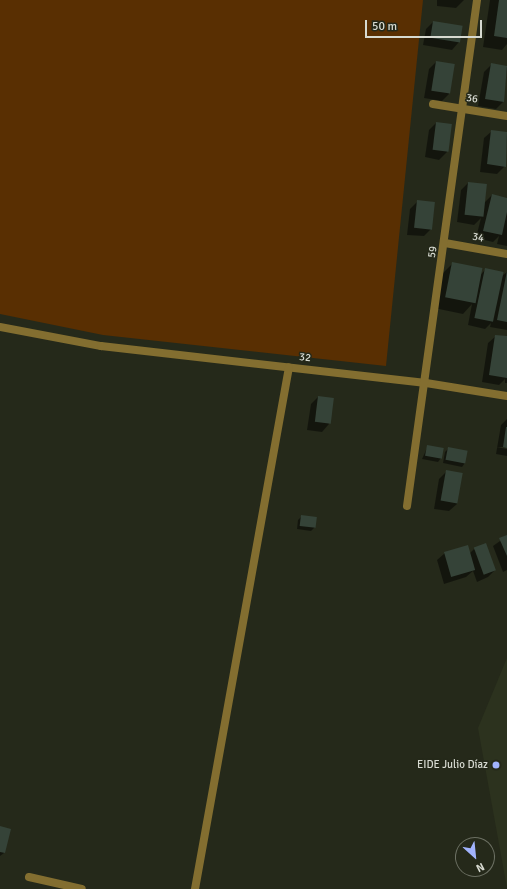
<!DOCTYPE html>
<html>
<head>
<meta charset="utf-8">
<style>
	body { margin:0 }
	#map { position:relative; width:507px; height:889px; overflow:hidden; background:#25291a; font-family:Signika,sans-serif }
	div>[style] { position:absolute }
	[style*='--x'] { left:calc(var(--x)*1px); top:calc(var(--y)*1px); width:calc(var(--w)*1px); rotate:calc(var(--a)*1deg) }
	.built>* { inset:0; background:#2c321e }
	.green>* { inset:0; background:#592f02 }
	.shadow>* { inset:0; background:#0007 }
	.building>* { inset:0; background:#354338; transform-origin:0 0 }
	.lane>* { height:8px; margin:-4px; padding:0 4px; transform-origin:4px; border-radius:4px; background:#836e30 }
	.street>* { height:8px; margin:-4px; padding:0 4px; transform-origin:4px; border-radius:4px; background:#836e30 }
	.dots>* { width:11px; height:11px; translate:-50% -50%; box-sizing:border-box; border:2px solid #25291a; border-radius:50% }
	span { translate:-50% -50%; white-space:nowrap; text-align:center; line-height:1.15; -webkit-text-stroke:3px #25291a; paint-order:stroke }
	.street-label { font-size:11px; color:#d7dad1 }
	.poi-label { font-size:11px; color:#d7dad1 }
	.right { translate:-100% -50%; text-align:right }
	.north { position:absolute; left:455px; top:837px; width:40px; height:40px; box-sizing:border-box; background:#25291a; border:1px solid #6c7063; border-radius:50%; rotate:153deg; font-size:11px; font-weight:700; line-height:16px; text-align:center; color:#d7dad1 }
	.north::after { content:''; display:block; margin:auto; width:14px; height:18px; background:#a1b3fd; clip-path:polygon(50% 0,100% 100%,50% 72%,0 100%) }
	.scale { position:absolute; left:365px; top:20px; width:117px; height:18px; box-sizing:border-box; border:2px solid #d7dad1; border-top:0; padding-left:5px; font-size:12px; line-height:14px; white-space:nowrap; color:#d7dad1; -webkit-text-stroke:3px #25291a; paint-order:stroke }
</style>
</head>
<body>
<div id="map">
	<div class="built">
		<div style="clip-path:polygon(507px 658px,507px 888px,478px 728px)"></div>
	</div>
	<div class="green">
		<div style="clip-path:polygon(0 0,423px 0,386px 366px,103px 335px,0 314px)"></div>
	</div>
	<div class="shadow">
		<div style="clip-path:polygon(437px 0,464px 0,456px 8px,437px 6px)"></div>
		<div style="clip-path:polygon(490px 0,507px 0,507px 44px,502px 50px,483px 47px)"></div>
		<div style="clip-path:polygon(433px 22px,459px 42px,452px 50px,423px 45px,426px 29px)"></div>
		<div style="clip-path:polygon(436px 62px,449px 94px,442px 101px,424px 98px,429px 69px)"></div>
		<div style="clip-path:polygon(492px 64px,507px 67px,503px 102px,496px 109px,478px 106px,484px 72px)"></div>
		<div style="clip-path:polygon(436px 123px,447px 152px,439px 160px,425px 157px,429px 130px)"></div>
		<div style="clip-path:polygon(492px 131px,507px 133px,505px 166px,497px 174px,480px 172px,484px 138px)"></div>
		<div style="clip-path:polygon(468px 183px,483px 204px,492px 195px,507px 199px,507px 246px,497px 244px,499px 236px,493px 242px,476px 238px,481px 218px,474px 225px,457px 222px,461px 190px)"></div>
		<div style="clip-path:polygon(417px 202px,431px 229px,424px 236px,407px 235px,410px 209px)"></div>
		<div style="clip-path:polygon(453px 263px,479px 276px,486px 269px,502px 276px,507px 272px,507px 330px,490px 327px,491px 323px,485px 329px,468px 325px,472px 304px,463px 314px,434px 308px,442px 274px)"></div>
		<div style="clip-path:polygon(496px 336px,507px 337px,507px 383px,505px 383px,505px 379px,499px 385px,482px 382px,488px 343px)"></div>
		<div style="clip-path:polygon(318px 397px,329px 424px,322px 432px,307px 430px,311px 404px)"></div>
		<div style="clip-path:polygon(507px 419px,507px 447px,497px 447px,507px 449px,507px 456px,496px 454px,501px 425px)"></div>
		<div style="clip-path:polygon(428px 446px,441px 458px,438px 462px,422px 459px)"></div>
		<div style="clip-path:polygon(448px 449px,465px 463px,462px 467px,443px 463px,445px 452px)"></div>
		<div style="clip-path:polygon(447px 471px,462px 474px,457px 504px,449px 511px,434px 509px,439px 479px)"></div>
		<div style="clip-path:polygon(302px 516px,315px 527px,311px 531px,297px 529px,298px 520px)"></div>
		<div style="clip-path:polygon(507px 536px,507px 570px,503px 572px,493px 546px)"></div>
		<div style="clip-path:polygon(474px 549px,495px 570px,488px 577px,477px 582px,473px 571px,466px 577px,444px 584px,437px 560px,445px 553px,469px 554px)"></div>
		<div style="clip-path:polygon(0 827px,10px 830px,4px 853px,0 856px)"></div>
	</div>
	<div class="building">
		<div style="clip-path:polygon(499px 0,507px 0,507px 38px,494px 36px)"></div>
		<div style="left:433px;top:21px;width:30px;height:17px;rotate:9deg"></div>
		<div style="left:436px;top:61px;width:19px;height:30px;rotate:9deg"></div>
		<div style="clip-path:polygon(491px 63px,507px 66px,504px 102px,485px 99px)"></div>
		<div style="left:436px;top:122px;width:16px;height:28px;rotate:7deg"></div>
		<div style="clip-path:polygon(491px 130px,507px 132px,506px 167px,487px 164px)"></div>
		<div style="left:468px;top:182px;width:19px;height:33px;rotate:6deg"></div>
		<div style="clip-path:polygon(492px 194px,507px 198px,507px 212px,502px 235px,483px 231px)"></div>
		<div style="left:417px;top:200px;width:18px;height:28px;rotate:6deg"></div>
		<div style="left:452px;top:262px;width:31px;height:36px;rotate:11deg"></div>
		<div style="left:485px;top:268px;width:19px;height:51px;rotate:12deg"></div>
		<div style="clip-path:polygon(507px 271px,507px 322px,497px 320px)"></div>
		<div style="clip-path:polygon(495px 335px,507px 336px,507px 378px,489px 375px)"></div>
		<div style="left:318px;top:396px;width:16px;height:26px;rotate:7deg"></div>
		<div style="clip-path:polygon(506px 427px,507px 427px,507px 448px,503px 447px)"></div>
		<div style="left:427px;top:445px;width:17px;height:11px;rotate:10deg"></div>
		<div style="left:448px;top:447px;width:20px;height:13px;rotate:11deg"></div>
		<div style="left:446px;top:470px;width:17px;height:31px;rotate:10deg"></div>
		<div style="left:301px;top:515px;width:16px;height:11px;rotate:7deg"></div>
		<div style="clip-path:polygon(507px 535px,507px 556px,499px 538px)"></div>
		<div style="left:486px;top:543px;width:29px;height:13px;rotate:70deg"></div>
		<div style="left:468px;top:545px;width:26px;height:25px;rotate:74deg"></div>
		<div style="clip-path:polygon(0 826px,11px 829px,5px 853px,0 852px)"></div>
	</div>
	<div class="lane">
		<div style="--x:29;--y:877;--w:54;--a:12.8"></div>
	</div>
	<div class="street">
		<div style="--x:433;--y:104;--w:75;--a:9.2"></div>
		<div style="--x:445;--y:243;--w:63;--a:10.1"></div>
		<div style="--x:0;--y:327;--w:103;--a:10.7"></div>
		<div style="--x:101;--y:346;--w:327;--a:6.5"></div>
		<div style="--x:426;--y:383;--w:82;--a:9.1"></div>
		<div style="--x:407;--y:506;--w:511;--a:-82.12"></div>
		<div style="--x:195;--y:889;--w:530;--a:-79.79"></div>
	</div>
	<div class="dots">
		<div style="left:496px;top:765px;background:#a1b3fd"></div>
	</div>
	<div class="street-label">
		<span style="left:472px;top:99px;rotate:9deg">36</span>
		<span style="left:478px;top:238px;rotate:10deg">34</span>
		<span style="left:433px;top:252px;rotate:-82deg">59</span>
		<span style="left:305px;top:358px;rotate:6deg">32</span>
	</div>
	<div class="poi-label">
		<span class="right" style="left:488px;top:765px">EIDE Julio Díaz</span>
	</div>
	<div class="north">N</div>
	<div class="scale">50 m</div>
</div>
</body>
</html>
